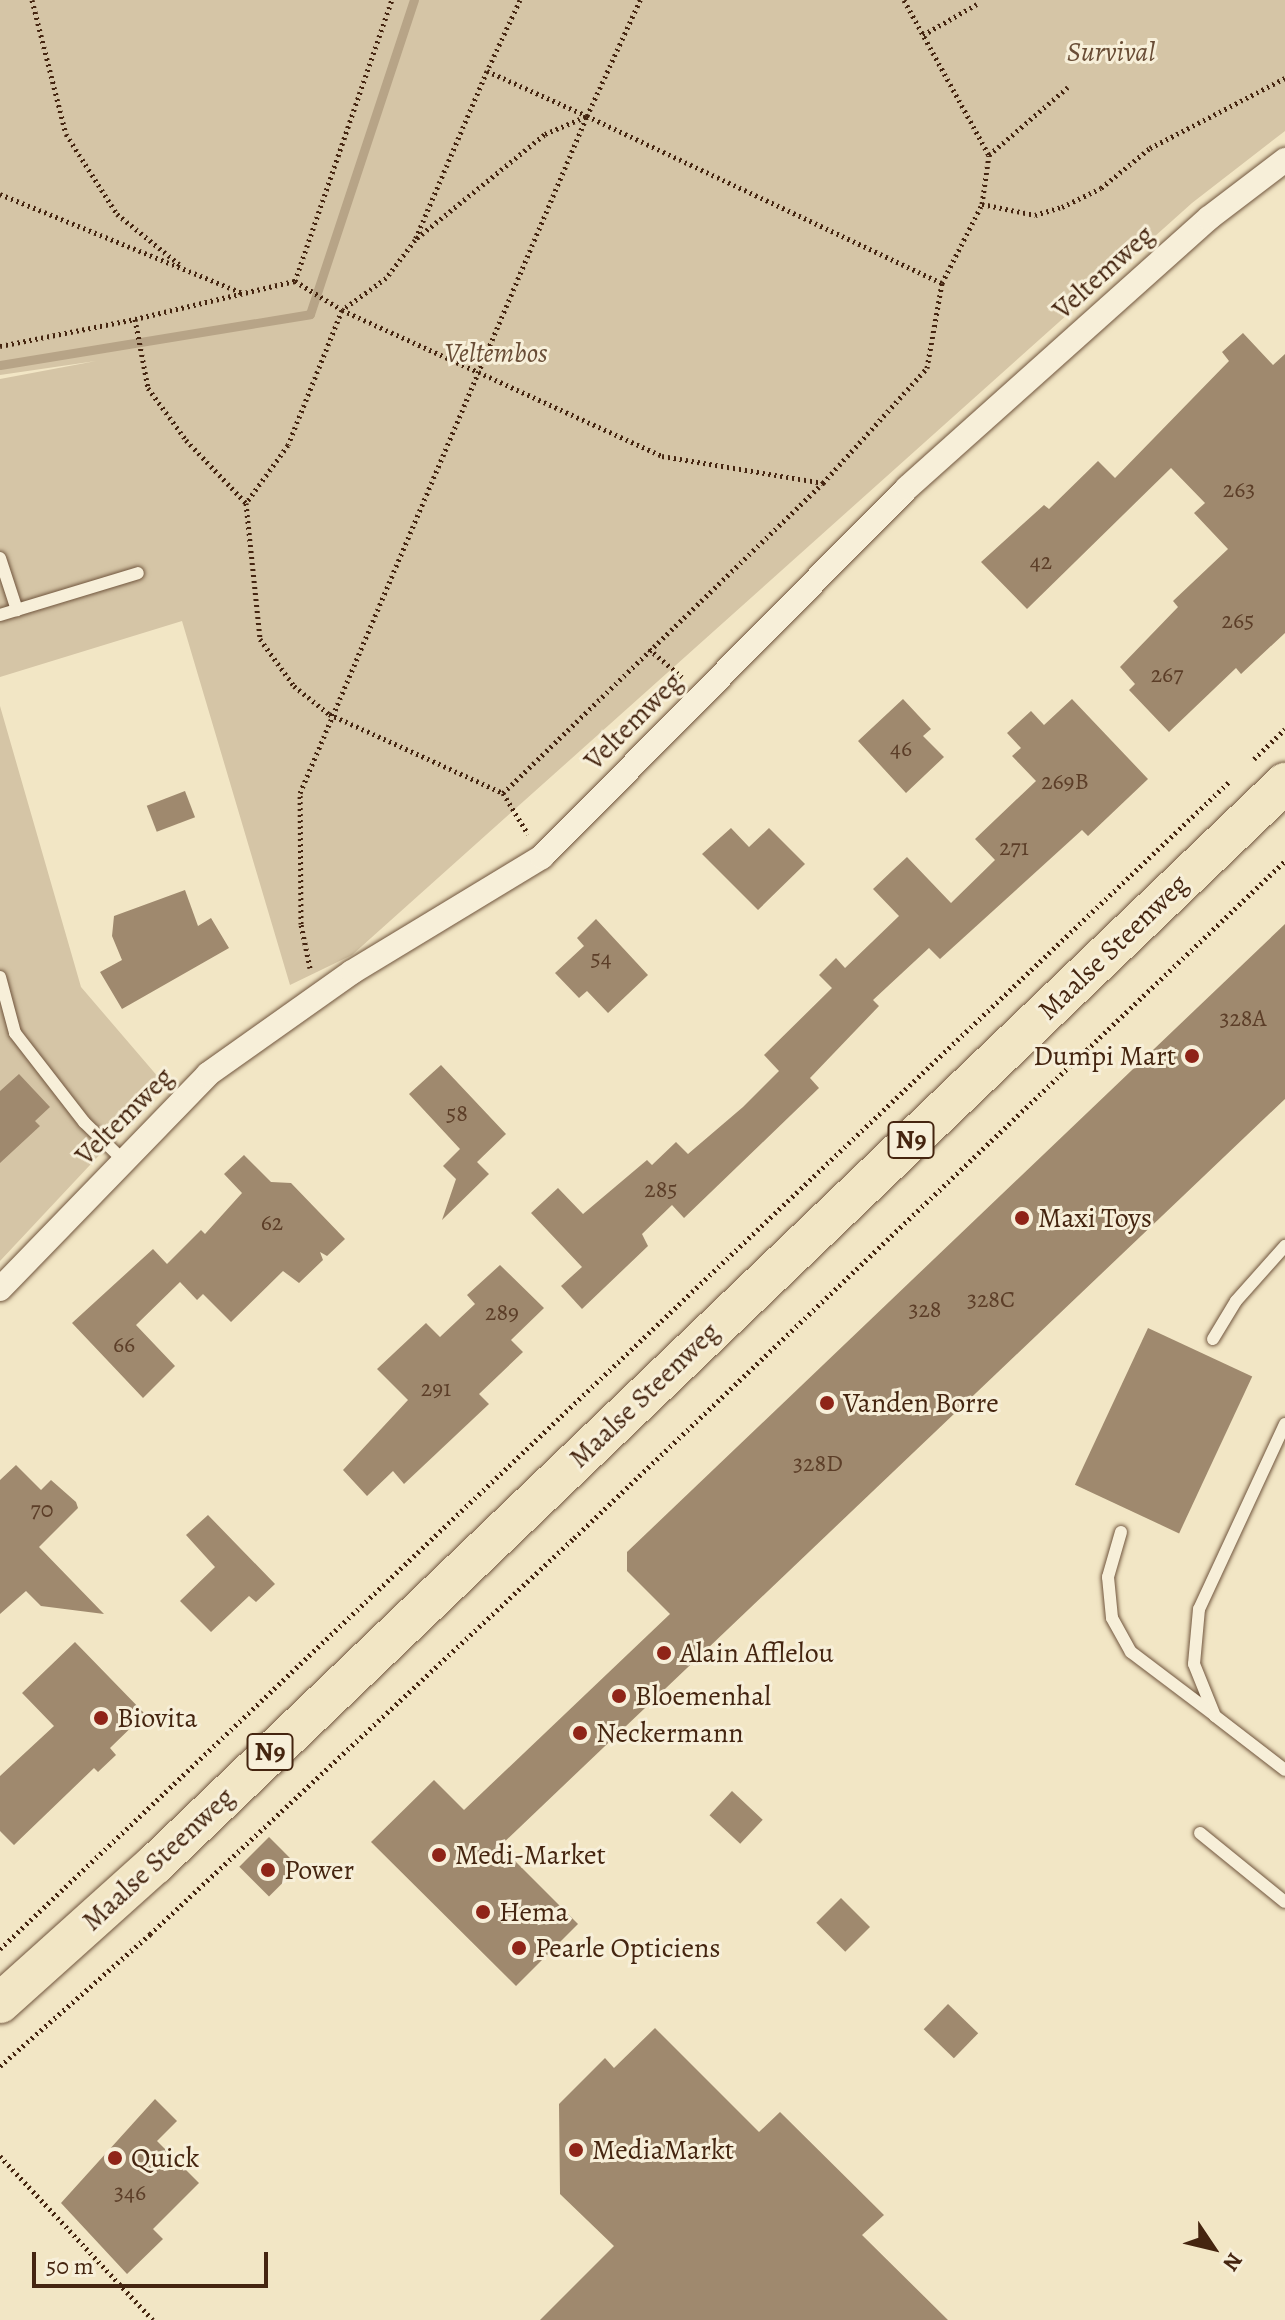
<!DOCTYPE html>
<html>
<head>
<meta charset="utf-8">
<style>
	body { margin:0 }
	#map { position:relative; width:1285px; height:2320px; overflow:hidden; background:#f2e6c5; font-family:Alegreya,serif }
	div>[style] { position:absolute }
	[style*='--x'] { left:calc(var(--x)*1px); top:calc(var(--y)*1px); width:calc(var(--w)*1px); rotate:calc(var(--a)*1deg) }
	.green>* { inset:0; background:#d5c5a6 }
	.stream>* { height:9px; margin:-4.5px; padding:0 4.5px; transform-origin:4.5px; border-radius:4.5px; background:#b7a487 }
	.building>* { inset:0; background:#9f896e; transform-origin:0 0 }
	.path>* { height:5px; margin-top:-2.5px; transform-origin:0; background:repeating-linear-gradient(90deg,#452510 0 2px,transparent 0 6px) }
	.roads { filter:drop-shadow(0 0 2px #70553d) drop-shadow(0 0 2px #70553d) }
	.lane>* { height:12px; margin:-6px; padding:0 6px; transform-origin:6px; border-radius:6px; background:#f7efd9 }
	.street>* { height:24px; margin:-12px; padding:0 12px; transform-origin:12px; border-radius:12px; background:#f7efd9 }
	.primary>* { height:40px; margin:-20px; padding:0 20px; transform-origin:20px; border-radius:20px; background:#f2e6c5 }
	.dots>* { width:22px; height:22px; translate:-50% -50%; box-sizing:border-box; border:4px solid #f7efd9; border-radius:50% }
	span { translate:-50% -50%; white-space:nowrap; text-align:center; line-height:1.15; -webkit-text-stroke:6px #f7efd9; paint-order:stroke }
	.number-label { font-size:24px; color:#5c3e28 }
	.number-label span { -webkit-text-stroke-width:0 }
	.shield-label span { padding:2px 6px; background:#f7efd9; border:2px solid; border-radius:6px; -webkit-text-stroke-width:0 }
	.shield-label { font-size:26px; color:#452510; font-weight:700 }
	.park-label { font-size:28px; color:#694d36; font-style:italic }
	.street-label { font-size:28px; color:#452510 }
	.poi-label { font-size:28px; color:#452510 }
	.right { translate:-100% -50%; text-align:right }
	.left { translate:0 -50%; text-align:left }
	.north { position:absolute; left:1173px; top:2208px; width:80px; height:80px; -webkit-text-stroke:6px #f7efd9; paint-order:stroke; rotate:125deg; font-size:22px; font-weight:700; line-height:32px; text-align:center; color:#452510 }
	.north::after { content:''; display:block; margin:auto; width:28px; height:36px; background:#452510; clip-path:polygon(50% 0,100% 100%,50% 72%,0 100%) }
	.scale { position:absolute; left:32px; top:2252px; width:236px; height:36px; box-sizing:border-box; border:4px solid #452510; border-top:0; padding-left:10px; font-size:24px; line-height:28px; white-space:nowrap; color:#452510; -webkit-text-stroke:6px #f7efd9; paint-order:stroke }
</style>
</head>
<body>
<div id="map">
	<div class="green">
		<div style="clip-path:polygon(0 0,1285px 0,1285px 131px,1192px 203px,352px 955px,290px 985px,182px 621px,0 677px,0 379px,96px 361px,0 375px)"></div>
		<div style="clip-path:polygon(0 706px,81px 987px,165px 1085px,0 1261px)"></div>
	</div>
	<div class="stream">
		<div style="--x:0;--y:365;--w:314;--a:-9.3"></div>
		<div style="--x:310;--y:314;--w:331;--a:-71.7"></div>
	</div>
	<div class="building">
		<div style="clip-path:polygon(1243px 333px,1273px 365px,1285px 354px,1285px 633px,1241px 674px,1236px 668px,1169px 732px,1129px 690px,1135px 684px,1120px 667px,1178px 607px,1173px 601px,1228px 549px,1194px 513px,1205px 503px,1171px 468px,1027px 609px,981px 562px,1044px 505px,1049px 509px,1098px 461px,1115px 478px,1229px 361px,1222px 352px)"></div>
		<div style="clip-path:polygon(903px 699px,931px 729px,923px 736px,944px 757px,906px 793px,858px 741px)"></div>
		<div style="clip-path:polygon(1072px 699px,1148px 779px,1088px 836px,1082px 830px,940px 959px,929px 948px,873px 1000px,879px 1006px,810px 1078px,819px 1088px,684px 1218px,672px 1205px,642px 1234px,648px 1246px,582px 1309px,561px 1286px,582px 1267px,531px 1213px,558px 1188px,583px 1214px,647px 1160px,652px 1165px,676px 1142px,688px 1154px,743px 1107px,779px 1071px,764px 1055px,832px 988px,819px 975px,836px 958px,845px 968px,899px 916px,873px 889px,893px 870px,907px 857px,951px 903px,995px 860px,975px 839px,1036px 781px,1012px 756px,1021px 748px,1007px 733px,1031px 711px,1044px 725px)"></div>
		<div style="left:185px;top:791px;width:28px;height:41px;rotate:69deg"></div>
		<div style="clip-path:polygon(731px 828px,749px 847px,769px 828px,805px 864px,758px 910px,702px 854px)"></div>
		<div style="clip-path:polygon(185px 890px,198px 926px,211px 918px,229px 948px,122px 1009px,100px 972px,122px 960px,112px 936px,114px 916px)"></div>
		<div style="clip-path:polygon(596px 919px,648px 975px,608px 1013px,587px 991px,579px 998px,555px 973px,584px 946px,577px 938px)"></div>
		<div style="clip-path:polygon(1285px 924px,1285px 1099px,500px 1846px,578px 1924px,516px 1986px,371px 1842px,434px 1780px,464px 1810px,670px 1614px,627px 1571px,627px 1552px)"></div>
		<div style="clip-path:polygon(441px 1065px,506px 1134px,477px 1162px,489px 1174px,442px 1220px,456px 1179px,443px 1166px,460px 1149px,409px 1094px)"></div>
		<div style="clip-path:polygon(19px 1074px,50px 1107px,35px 1121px,40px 1126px,0 1163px,0 1091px)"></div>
		<div style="clip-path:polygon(244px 1155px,271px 1182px,291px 1183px,345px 1239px,327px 1256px,320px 1252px,323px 1260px,299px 1283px,283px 1271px,231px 1322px,203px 1294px,197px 1300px,180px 1282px,136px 1325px,175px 1366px,143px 1398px,72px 1323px,153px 1249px,167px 1264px,201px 1230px,205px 1234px,242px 1193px,224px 1174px)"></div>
		<div style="clip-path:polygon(500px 1265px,544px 1308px,511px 1340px,523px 1352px,479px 1394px,489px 1404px,404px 1484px,393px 1471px,367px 1496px,343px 1470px,408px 1400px,377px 1369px,426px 1323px,440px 1337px,475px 1304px,467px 1295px)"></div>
		<div style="left:1148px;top:1328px;width:115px;height:173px;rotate:25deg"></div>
		<div style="clip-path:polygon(16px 1465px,41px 1490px,51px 1480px,76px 1502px,78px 1508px,39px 1547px,104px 1614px,41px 1606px,26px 1591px,0 1614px,0 1480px)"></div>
		<div style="clip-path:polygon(208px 1515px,275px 1584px,256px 1602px,249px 1596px,211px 1632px,180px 1601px,215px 1567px,186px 1535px)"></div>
		<div style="clip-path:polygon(75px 1642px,145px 1714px,110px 1748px,116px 1755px,98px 1772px,94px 1768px,14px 1845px,0 1831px,0 1776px,54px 1726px,22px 1693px)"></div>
		<div style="left:732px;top:1791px;width:42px;height:33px;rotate:43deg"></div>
		<div style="left:269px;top:1837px;width:42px;height:42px;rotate:45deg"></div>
		<div style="left:841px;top:1898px;width:41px;height:35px;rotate:45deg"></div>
		<div style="left:948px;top:2004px;width:42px;height:35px;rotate:44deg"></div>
		<div style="clip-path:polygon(655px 2028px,759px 2132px,780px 2112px,884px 2215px,862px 2235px,948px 2320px,540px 2320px,614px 2246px,560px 2194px,559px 2104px,605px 2058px,614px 2068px)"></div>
		<div style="clip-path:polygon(155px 2099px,177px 2121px,157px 2141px,199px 2183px,153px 2229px,163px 2239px,127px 2274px,61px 2203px)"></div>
	</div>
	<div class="path">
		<div style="--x:32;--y:0;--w:138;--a:75.8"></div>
		<div style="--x:66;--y:134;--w:95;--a:57.5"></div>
		<div style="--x:117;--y:214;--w:80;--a:38.9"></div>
		<div style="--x:520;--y:0;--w:78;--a:114.9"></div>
		<div style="--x:487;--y:71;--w:110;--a:24.2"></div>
		<div style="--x:587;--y:116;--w:128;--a:-65.4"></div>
		<div style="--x:904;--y:0;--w:177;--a:61.3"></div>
		<div style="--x:923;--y:35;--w:62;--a:-29.9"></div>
		<div style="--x:487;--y:71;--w:184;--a:113.1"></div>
		<div style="--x:415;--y:240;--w:48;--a:127.3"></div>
		<div style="--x:386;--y:278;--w:54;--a:144"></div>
		<div style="--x:342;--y:310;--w:352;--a:24.5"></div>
		<div style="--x:662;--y:456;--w:163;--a:9.5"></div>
		<div style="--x:0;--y:194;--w:262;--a:22.2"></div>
		<div style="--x:982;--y:204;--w:54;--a:11.7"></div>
		<div style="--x:1035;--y:215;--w:28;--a:-17"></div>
		<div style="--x:1062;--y:207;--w:43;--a:-26"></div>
		<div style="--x:1101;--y:188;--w:63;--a:-39.2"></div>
		<div style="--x:1150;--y:148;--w:152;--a:-27.4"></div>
		<div style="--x:417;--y:238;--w:165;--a:-39.1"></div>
		<div style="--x:545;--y:134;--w:46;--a:-23.2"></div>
		<div style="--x:587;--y:116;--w:392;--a:25.2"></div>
		<div style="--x:295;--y:281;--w:297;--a:-71"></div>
		<div style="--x:135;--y:319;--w:164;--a:-13.4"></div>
		<div style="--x:295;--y:281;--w:55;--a:31.7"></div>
		<div style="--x:342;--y:310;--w:145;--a:111.8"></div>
		<div style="--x:288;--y:445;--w:72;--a:125.9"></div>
		<div style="--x:0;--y:346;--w:138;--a:-11.3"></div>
		<div style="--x:135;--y:319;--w:70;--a:79.3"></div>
		<div style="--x:148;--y:388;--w:64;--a:53.8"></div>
		<div style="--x:186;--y:440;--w:87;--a:46.4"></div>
		<div style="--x:246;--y:503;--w:137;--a:84.1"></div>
		<div style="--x:260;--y:639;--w:58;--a:54.1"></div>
		<div style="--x:294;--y:686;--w:45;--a:38.7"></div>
		<div style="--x:329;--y:714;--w:191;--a:24.4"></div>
		<div style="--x:503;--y:793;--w:48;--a:58.6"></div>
		<div style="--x:649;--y:649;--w:43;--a:40.3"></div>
		<div style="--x:1254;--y:759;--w:43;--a:-44.1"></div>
		<div style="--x:503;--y:793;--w:446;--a:-44.1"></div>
		<div style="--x:823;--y:483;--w:155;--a:-47.9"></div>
		<div style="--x:927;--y:368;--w:86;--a:-80"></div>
		<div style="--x:942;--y:283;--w:89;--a:-63.1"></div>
		<div style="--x:982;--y:204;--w:49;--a:-81.9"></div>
		<div style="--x:989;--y:155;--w:104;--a:-40.7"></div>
		<div style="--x:310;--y:968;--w:45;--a:-101.6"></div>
		<div style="--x:301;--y:924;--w:131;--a:-90.4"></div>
		<div style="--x:300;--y:793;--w:735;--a:-67.03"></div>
		<div style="--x:0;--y:1949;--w:1695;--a:-43.52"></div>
		<div style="--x:0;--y:2066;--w:200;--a:-41.3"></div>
		<div style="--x:150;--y:1934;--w:580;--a:-43.04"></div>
		<div style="--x:574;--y:1538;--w:982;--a:-43.6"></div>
		<div style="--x:0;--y:2156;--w:224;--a:47"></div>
	</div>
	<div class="roads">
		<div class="lane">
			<div style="--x:0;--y:558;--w:55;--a:71.9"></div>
			<div style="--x:0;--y:615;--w:144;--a:-16.9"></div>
			<div style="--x:0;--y:977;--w:58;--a:75"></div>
			<div style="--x:15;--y:1033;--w:113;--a:52.2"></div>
			<div style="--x:84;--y:1122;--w:53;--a:44.2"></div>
			<div style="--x:1213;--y:1339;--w:44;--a:-58.8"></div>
			<div style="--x:1236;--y:1301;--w:74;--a:-48.3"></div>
			<div style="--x:1285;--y:1424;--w:204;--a:114.9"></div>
			<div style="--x:1199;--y:1609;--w:55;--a:95.2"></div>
			<div style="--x:1194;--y:1664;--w:56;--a:68"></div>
			<div style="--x:1215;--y:1716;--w:88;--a:37.6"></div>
			<div style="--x:1121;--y:1532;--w:47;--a:106.1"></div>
			<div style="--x:1108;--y:1577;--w:41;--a:84.4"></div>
			<div style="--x:1112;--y:1618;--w:39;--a:61"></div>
			<div style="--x:1131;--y:1652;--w:103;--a:37.1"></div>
			<div style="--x:1200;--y:1833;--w:109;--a:39.1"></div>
		</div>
		<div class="street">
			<div style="--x:0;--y:1289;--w:299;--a:-45.9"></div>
			<div style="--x:208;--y:1074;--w:176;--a:-35.3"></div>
			<div style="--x:352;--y:972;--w:222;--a:-31.2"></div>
			<div style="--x:542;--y:857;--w:519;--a:-45.31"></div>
			<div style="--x:907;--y:488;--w:405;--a:-41.8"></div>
			<div style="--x:1209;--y:218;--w:96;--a:-37.3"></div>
		</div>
		<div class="primary">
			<div style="--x:0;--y:2003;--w:208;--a:-41.9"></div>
			<div style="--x:155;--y:1864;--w:1564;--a:-43.73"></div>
		</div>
	</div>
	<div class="dots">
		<div style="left:1192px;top:1056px;background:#8f2418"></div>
		<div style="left:1022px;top:1218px;background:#8f2418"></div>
		<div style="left:827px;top:1403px;background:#8f2418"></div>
		<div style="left:664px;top:1653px;background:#8f2418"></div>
		<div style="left:619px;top:1696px;background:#8f2418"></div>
		<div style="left:101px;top:1718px;background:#8f2418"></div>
		<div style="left:580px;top:1733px;background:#8f2418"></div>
		<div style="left:439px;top:1855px;background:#8f2418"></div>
		<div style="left:268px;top:1870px;background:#8f2418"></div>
		<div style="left:483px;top:1912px;background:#8f2418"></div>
		<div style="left:519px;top:1948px;background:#8f2418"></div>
		<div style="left:576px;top:2150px;background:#8f2418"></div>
		<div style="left:115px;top:2158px;background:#8f2418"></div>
	</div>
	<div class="number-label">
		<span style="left:1239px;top:490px">263</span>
		<span style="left:1041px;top:562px">42</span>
		<span style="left:1238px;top:621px">265</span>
		<span style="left:1167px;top:675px">267</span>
		<span style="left:901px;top:749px">46</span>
		<span style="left:1065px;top:782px">269B</span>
		<span style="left:1014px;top:848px">271</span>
		<span style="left:601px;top:959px">54</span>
		<span style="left:1243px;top:1019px">328A</span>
		<span style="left:457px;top:1114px">58</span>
		<span style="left:661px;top:1190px">285</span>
		<span style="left:272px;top:1223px">62</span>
		<span style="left:991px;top:1300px">328C</span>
		<span style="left:925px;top:1310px">328</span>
		<span style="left:502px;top:1313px">289</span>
		<span style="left:124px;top:1345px">66</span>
		<span style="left:436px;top:1389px">291</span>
		<span style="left:818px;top:1464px">328D</span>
		<span style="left:42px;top:1510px">70</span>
		<span style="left:130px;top:2193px">346</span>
	</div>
	<div class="shield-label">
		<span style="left:911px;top:1140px">N9</span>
		<span style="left:270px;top:1752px">N9</span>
	</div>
	<div class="park-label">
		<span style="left:1111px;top:52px">Survival</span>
		<span style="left:496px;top:353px">Veltembos</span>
	</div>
	<div class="street-label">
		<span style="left:1103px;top:272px;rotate:-42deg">Veltemweg</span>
		<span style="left:633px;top:721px;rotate:-45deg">Veltemweg</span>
		<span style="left:1113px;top:947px;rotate:-44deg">Maalse Steenweg</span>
		<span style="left:124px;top:1116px;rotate:-45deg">Veltemweg</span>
		<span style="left:644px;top:1395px;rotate:-44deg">Maalse Steenweg</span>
		<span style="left:158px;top:1859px;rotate:-43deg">Maalse Steenweg</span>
	</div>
	<div class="poi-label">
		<span class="right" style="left:1176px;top:1056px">Dumpi Mart</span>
		<span class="left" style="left:1038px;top:1218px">Maxi Toys</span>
		<span class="left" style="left:843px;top:1403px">Vanden Borre</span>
		<span class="left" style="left:680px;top:1653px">Alain Afflelou</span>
		<span class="left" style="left:635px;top:1696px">Bloemenhal</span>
		<span class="left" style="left:117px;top:1718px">Biovita</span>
		<span class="left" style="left:596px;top:1733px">Neckermann</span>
		<span class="left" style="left:455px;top:1855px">Medi-Market</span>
		<span class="left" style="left:284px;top:1870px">Power</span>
		<span class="left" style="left:499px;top:1912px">Hema</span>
		<span class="left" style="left:535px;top:1948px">Pearle Opticiens</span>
		<span class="left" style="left:592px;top:2150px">MediaMarkt</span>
		<span class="left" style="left:131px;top:2158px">Quick</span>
	</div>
	<div class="north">N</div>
	<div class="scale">50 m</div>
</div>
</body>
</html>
